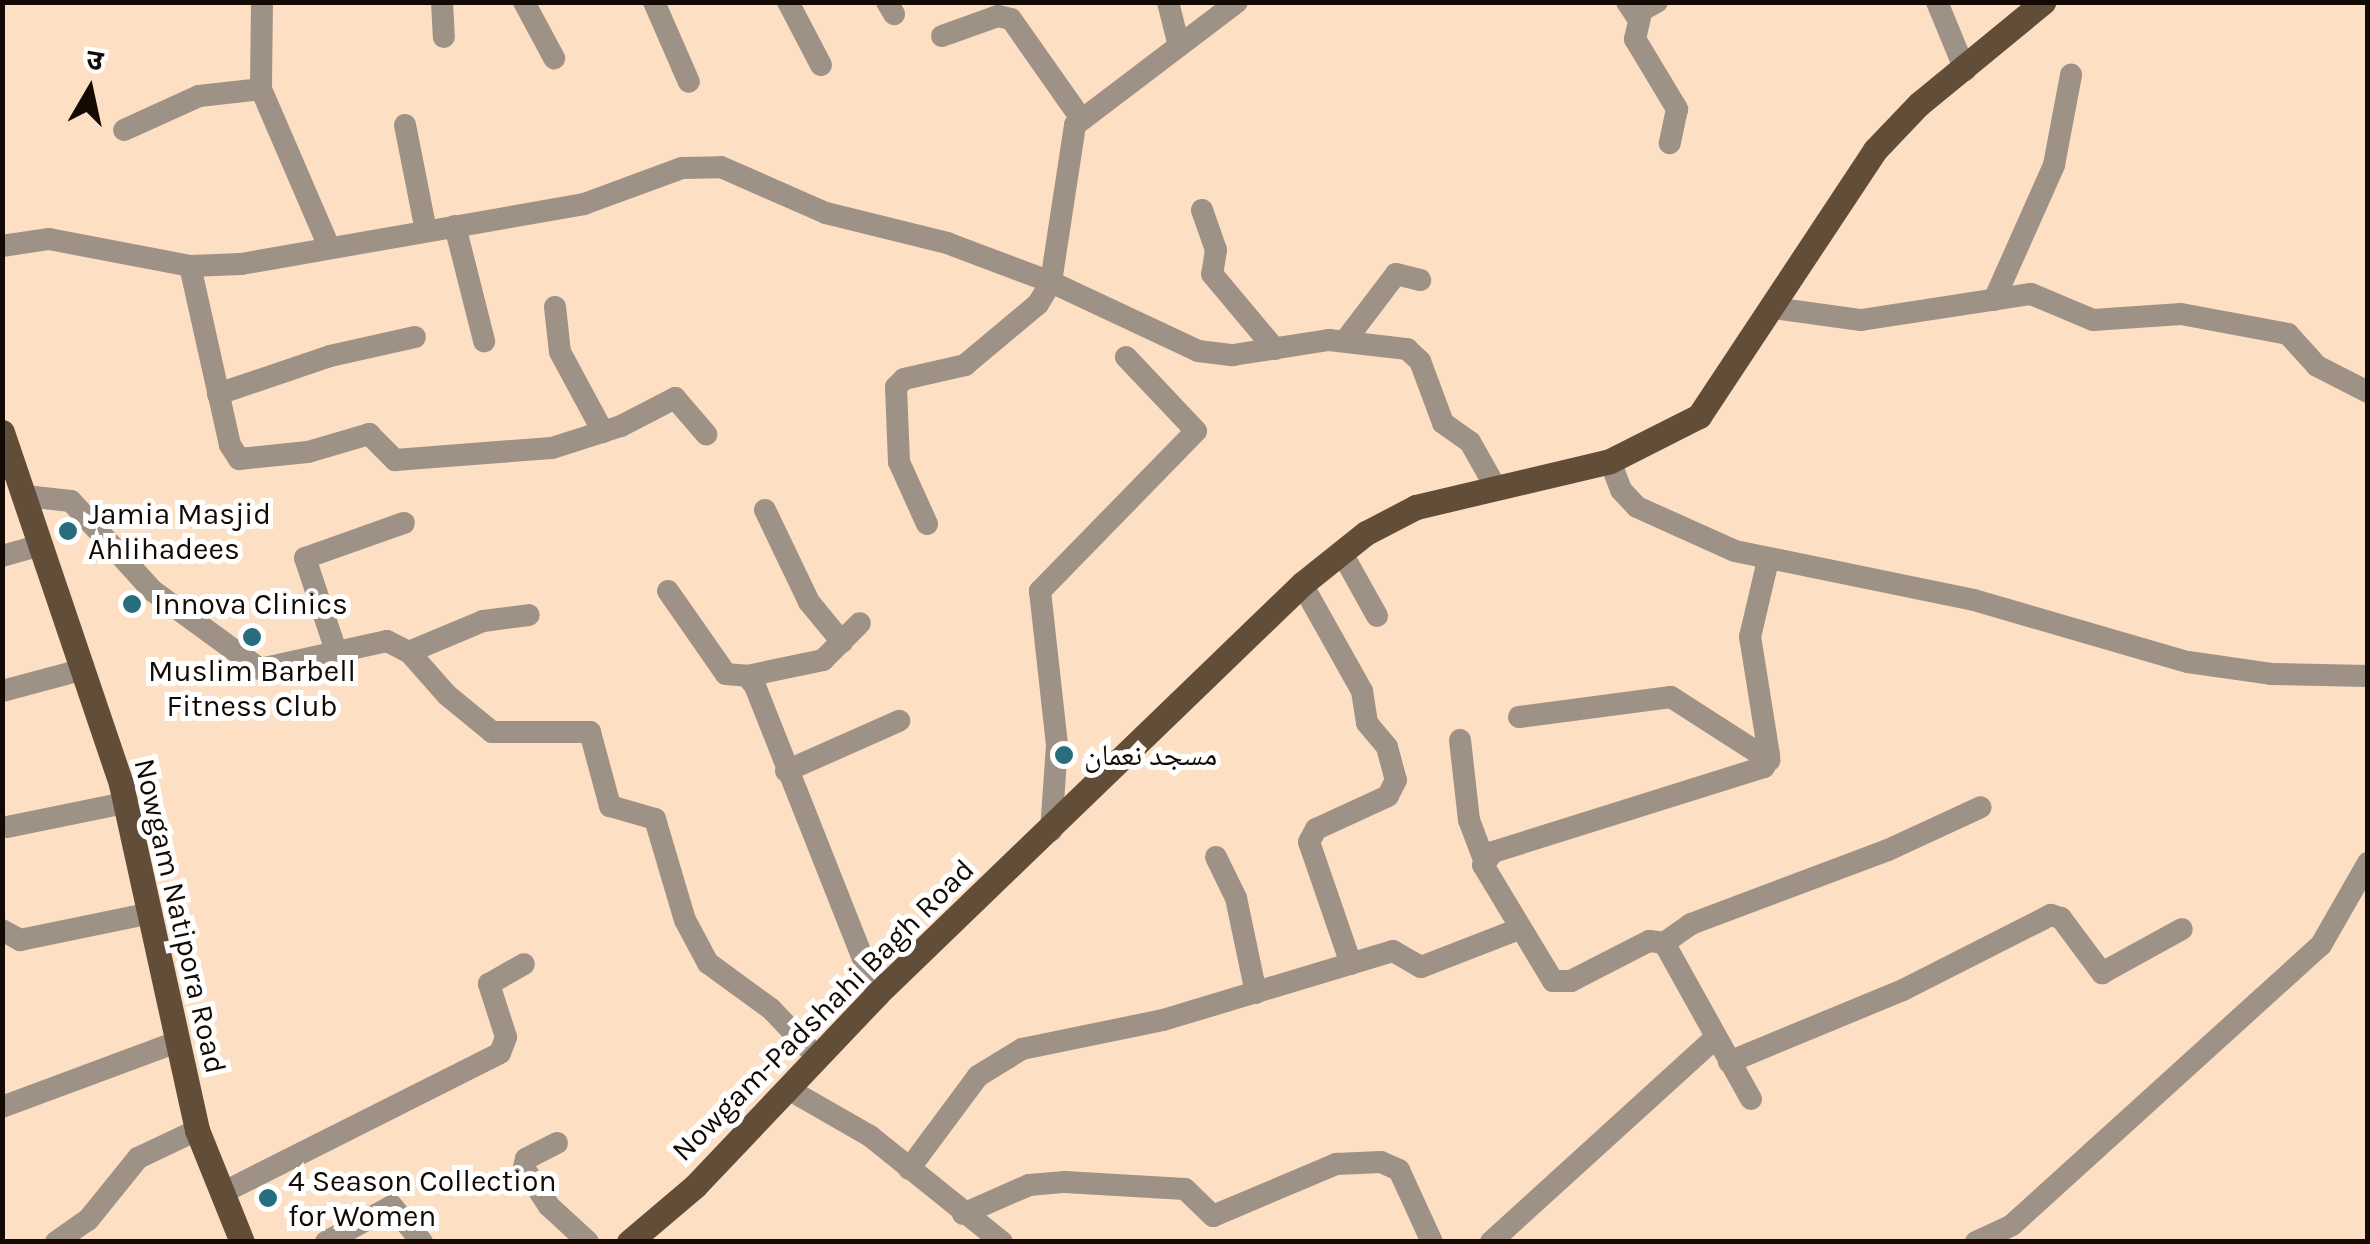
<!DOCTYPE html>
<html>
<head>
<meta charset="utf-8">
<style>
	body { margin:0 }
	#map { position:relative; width:2370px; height:1244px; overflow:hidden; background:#fddfc3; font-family:Karla,"Noto Naskh Arabic","Noto Sans Devanagari",sans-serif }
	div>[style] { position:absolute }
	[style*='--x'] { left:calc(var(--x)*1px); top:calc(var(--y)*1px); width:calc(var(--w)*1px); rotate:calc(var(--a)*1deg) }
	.minor>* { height:22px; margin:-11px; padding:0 11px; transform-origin:11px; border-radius:11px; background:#9e9186 }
	.major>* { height:25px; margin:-12.5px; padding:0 12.5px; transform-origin:12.5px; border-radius:12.5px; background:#624d39 }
	.dots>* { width:28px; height:28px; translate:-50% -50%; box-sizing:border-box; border:5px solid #fff; border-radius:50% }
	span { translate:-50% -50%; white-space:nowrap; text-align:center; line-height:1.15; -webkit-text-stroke:10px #fff; paint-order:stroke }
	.poi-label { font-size:30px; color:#130a03 }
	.left { translate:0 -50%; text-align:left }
	.street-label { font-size:30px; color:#130a03 }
	.frame { position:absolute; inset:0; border:5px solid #130a03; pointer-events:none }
	.north { position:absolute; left:40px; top:40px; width:100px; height:100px; -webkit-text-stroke:8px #fff; paint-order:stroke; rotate:9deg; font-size:28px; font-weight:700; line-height:40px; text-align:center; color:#130a03 }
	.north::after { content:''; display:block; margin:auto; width:35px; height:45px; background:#130a03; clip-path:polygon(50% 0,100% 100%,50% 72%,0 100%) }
</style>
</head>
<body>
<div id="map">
	<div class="minor">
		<div style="--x:262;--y:2;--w:87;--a:90.7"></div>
		<div style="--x:261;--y:89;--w:172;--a:66.7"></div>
		<div style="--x:442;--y:2;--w:35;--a:87"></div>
		<div style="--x:524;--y:2;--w:64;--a:61.8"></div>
		<div style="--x:654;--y:2;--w:87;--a:66.4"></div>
		<div style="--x:788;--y:2;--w:71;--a:62.4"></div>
		<div style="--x:887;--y:2;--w:14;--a:60"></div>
		<div style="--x:1168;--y:2;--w:45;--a:76"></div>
		<div style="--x:1627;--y:2;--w:14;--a:56"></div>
		<div style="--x:1635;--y:14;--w:25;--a:-29"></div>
		<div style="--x:1937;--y:2;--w:74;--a:67.6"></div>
		<div style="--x:1641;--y:13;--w:27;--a:103"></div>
		<div style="--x:1635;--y:39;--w:82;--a:59"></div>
		<div style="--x:1677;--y:109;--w:35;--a:102"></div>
		<div style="--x:942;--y:36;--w:59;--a:-19.7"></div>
		<div style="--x:998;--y:16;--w:13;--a:13"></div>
		<div style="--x:1011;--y:19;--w:120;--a:54.9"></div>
		<div style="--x:405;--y:125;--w:108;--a:78.8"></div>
		<div style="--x:124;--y:130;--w:82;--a:-24.4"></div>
		<div style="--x:199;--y:96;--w:62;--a:-6.4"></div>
		<div style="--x:1202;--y:210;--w:42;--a:70.7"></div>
		<div style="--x:1216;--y:250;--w:24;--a:99"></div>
		<div style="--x:1212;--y:274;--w:98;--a:50"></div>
		<div style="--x:455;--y:226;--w:119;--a:75.8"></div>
		<div style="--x:2;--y:246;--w:48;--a:-8.5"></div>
		<div style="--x:49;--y:239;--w:144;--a:10.8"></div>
		<div style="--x:190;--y:266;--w:51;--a:-2.2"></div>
		<div style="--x:241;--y:264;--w:348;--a:-9.9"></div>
		<div style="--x:584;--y:204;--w:104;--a:-20.2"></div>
		<div style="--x:682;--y:168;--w:39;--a:-1"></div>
		<div style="--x:721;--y:167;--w:115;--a:23.7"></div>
		<div style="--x:826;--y:213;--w:125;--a:13.9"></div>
		<div style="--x:947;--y:243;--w:111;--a:20.6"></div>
		<div style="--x:1051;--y:282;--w:162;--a:25.1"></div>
		<div style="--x:1198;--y:351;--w:35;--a:7"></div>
		<div style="--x:1233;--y:355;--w:97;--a:-8.9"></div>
		<div style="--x:1329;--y:340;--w:79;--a:6.6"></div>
		<div style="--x:1407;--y:349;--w:18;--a:43"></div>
		<div style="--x:1420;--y:361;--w:66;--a:69.6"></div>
		<div style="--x:1443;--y:423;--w:33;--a:35"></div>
		<div style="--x:1470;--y:442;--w:53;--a:60.5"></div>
		<div style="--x:190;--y:266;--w:183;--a:77.4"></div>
		<div style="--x:230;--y:445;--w:17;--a:57"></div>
		<div style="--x:239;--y:459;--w:69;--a:-5.8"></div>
		<div style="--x:308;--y:452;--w:64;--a:-16.4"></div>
		<div style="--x:369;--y:434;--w:37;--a:45"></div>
		<div style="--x:395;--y:460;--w:157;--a:-4.4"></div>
		<div style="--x:552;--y:448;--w:72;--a:-17.7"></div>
		<div style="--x:621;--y:426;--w:61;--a:-27.4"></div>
		<div style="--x:675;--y:398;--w:48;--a:49.3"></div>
		<div style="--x:1994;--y:300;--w:148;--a:-66"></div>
		<div style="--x:2054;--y:165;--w:92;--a:-79.3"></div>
		<div style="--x:555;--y:307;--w:45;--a:83.7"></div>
		<div style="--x:560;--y:352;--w:91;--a:61.7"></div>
		<div style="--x:1774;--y:308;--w:88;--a:7.9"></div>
		<div style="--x:1861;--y:320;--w:172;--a:-8.7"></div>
		<div style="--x:2031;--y:294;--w:67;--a:22.8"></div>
		<div style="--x:2093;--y:320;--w:88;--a:-3.9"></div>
		<div style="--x:2181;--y:314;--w:109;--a:10.6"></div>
		<div style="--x:2288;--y:334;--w:43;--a:47.8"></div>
		<div style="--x:2317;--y:366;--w:57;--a:27"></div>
		<div style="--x:1345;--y:341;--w:84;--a:-52.7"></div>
		<div style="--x:1396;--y:274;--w:25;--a:14"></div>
		<div style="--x:218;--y:394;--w:118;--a:-18.7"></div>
		<div style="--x:330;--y:356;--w:87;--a:-12.6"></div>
		<div style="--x:1610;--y:461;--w:31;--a:69"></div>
		<div style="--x:1621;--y:490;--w:23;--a:47"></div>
		<div style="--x:1637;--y:507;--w:107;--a:24.2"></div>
		<div style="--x:1735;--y:551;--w:244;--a:11.6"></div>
		<div style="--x:1974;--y:600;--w:223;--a:16.2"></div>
		<div style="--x:2188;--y:662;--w:84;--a:8.2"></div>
		<div style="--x:2271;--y:674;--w:97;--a:1.2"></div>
		<div style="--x:25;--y:496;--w:46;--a:6.2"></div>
		<div style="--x:71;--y:501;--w:122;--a:47.7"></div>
		<div style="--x:153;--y:591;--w:132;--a:36.1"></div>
		<div style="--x:260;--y:669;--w:130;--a:-12.4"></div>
		<div style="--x:387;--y:641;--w:25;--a:27"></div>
		<div style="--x:409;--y:652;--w:57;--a:48.5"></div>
		<div style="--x:447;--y:695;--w:58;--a:39.4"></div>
		<div style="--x:492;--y:732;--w:98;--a:0"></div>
		<div style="--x:590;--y:732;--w:77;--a:74.9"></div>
		<div style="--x:610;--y:806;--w:47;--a:16.1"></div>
		<div style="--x:655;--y:819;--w:105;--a:73.5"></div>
		<div style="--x:685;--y:920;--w:49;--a:61.9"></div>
		<div style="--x:708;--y:963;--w:78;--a:36.1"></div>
		<div style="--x:771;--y:1009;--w:68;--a:46.2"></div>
		<div style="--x:765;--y:510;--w:102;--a:64.4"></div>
		<div style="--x:809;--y:602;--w:52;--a:50.5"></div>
		<div style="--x:927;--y:524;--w:68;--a:-114.3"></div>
		<div style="--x:899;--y:462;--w:75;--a:-92.3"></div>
		<div style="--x:896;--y:387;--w:11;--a:-45"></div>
		<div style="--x:904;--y:379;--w:63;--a:-12.9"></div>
		<div style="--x:965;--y:365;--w:95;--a:-39.9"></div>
		<div style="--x:1038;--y:304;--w:26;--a:-59"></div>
		<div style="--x:1051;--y:282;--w:159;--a:-81.3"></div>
		<div style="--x:1075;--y:125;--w:203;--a:-37.2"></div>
		<div style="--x:1342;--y:553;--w:72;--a:60.9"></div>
		<div style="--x:2;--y:556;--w:41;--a:-15.8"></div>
		<div style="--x:1302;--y:584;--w:123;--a:60.7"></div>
		<div style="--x:1362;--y:691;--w:32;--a:81"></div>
		<div style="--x:1367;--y:723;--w:31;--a:50"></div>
		<div style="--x:1387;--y:747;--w:34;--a:75"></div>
		<div style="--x:1396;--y:780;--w:18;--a:117"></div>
		<div style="--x:1388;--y:796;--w:79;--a:155.4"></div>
		<div style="--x:1316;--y:829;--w:15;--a:118"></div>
		<div style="--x:1309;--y:842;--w:129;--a:71"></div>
		<div style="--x:668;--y:591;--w:101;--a:55.1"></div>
		<div style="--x:726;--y:674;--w:21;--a:5"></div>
		<div style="--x:747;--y:676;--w:13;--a:51"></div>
		<div style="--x:755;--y:686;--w:331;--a:68.4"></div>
		<div style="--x:335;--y:648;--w:95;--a:-108.4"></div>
		<div style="--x:305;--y:558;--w:105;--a:-19.5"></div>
		<div style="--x:409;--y:652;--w:80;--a:-22.7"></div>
		<div style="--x:483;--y:621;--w:46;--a:-7.4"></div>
		<div style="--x:747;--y:676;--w:78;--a:-11.9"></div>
		<div style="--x:823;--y:660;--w:52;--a:-45"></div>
		<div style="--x:2;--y:691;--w:82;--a:-14.9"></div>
		<div style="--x:1519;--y:717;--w:153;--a:-7.5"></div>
		<div style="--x:1671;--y:697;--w:117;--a:32.7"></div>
		<div style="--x:1460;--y:740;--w:81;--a:83.6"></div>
		<div style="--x:1469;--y:820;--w:43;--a:69.4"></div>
		<div style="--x:786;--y:771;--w:124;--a:-23.9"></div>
		<div style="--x:7;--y:827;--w:120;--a:-11.5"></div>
		<div style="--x:1051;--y:831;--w:86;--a:-86"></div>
		<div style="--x:1057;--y:745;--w:155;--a:-96.3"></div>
		<div style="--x:1040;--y:591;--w:223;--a:-45.7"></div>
		<div style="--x:1196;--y:431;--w:102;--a:-133.4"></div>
		<div style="--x:1216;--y:857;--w:46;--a:64"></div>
		<div style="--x:1236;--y:898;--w:97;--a:78.1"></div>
		<div style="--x:2;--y:930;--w:21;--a:29"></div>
		<div style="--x:20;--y:940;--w:134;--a:-11.6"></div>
		<div style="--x:1664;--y:943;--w:33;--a:-35"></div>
		<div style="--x:1691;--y:924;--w:210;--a:-20.6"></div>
		<div style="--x:1888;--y:850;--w:102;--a:-24.8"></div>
		<div style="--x:1729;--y:1062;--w:188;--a:-22.5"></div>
		<div style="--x:1903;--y:990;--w:166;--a:-26.9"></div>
		<div style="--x:2051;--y:915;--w:10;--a:17"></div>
		<div style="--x:2061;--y:918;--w:69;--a:53.3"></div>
		<div style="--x:2102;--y:973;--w:91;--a:-28.8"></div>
		<div style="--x:788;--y:1089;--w:95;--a:29.8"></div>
		<div style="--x:870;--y:1136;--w:169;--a:38.8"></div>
		<div style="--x:1751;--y:1099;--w:179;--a:-119.1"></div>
		<div style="--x:1664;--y:943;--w:15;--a:-172"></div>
		<div style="--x:1649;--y:941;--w:88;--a:152.9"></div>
		<div style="--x:1571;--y:981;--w:18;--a:180"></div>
		<div style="--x:1553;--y:981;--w:135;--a:-121.1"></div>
		<div style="--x:1483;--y:865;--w:16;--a:-52"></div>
		<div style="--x:1493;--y:852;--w:284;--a:-17.4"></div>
		<div style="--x:1764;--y:767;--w:13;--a:-67"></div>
		<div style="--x:1769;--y:755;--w:120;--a:-99.1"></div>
		<div style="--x:1750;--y:637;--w:79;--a:-76.8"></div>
		<div style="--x:2;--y:1107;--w:184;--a:-20.4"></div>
		<div style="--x:557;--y:1143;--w:35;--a:153"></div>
		<div style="--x:526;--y:1159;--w:9;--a:103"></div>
		<div style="--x:524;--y:1168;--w:45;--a:56.7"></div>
		<div style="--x:549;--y:1206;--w:53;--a:42.7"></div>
		<div style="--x:909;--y:1169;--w:116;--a:-53.4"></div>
		<div style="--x:978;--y:1076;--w:52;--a:-31.5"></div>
		<div style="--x:1022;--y:1049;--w:144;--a:-11.6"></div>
		<div style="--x:1163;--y:1020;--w:240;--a:-16.7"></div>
		<div style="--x:1393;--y:951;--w:32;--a:30"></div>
		<div style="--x:1421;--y:967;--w:105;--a:-21.2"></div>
		<div style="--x:222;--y:1193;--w:311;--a:-26.7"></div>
		<div style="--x:500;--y:1053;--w:17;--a:-69"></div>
		<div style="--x:506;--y:1037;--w:56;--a:-107.8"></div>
		<div style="--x:489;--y:984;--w:40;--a:-29.7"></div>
		<div style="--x:963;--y:1214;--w:72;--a:-23.7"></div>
		<div style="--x:1029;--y:1185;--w:36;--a:-5"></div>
		<div style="--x:1065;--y:1182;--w:120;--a:3.3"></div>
		<div style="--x:1185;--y:1189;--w:39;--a:44"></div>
		<div style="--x:1213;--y:1216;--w:134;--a:-22.9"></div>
		<div style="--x:1336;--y:1164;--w:45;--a:-2.5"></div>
		<div style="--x:1381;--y:1162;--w:20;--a:24"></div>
		<div style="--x:1399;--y:1170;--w:79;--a:65.4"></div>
		<div style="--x:56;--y:1242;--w:39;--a:-35"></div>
		<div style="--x:88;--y:1220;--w:80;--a:-51.1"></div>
		<div style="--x:138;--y:1158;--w:65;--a:-25.4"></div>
		<div style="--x:326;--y:1242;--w:75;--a:-28.6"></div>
		<div style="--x:392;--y:1206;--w:47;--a:50.2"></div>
		<div style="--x:1491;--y:1242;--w:302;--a:-42.3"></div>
		<div style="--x:1976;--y:1242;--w:40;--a:-25"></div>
		<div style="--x:2012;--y:1225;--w:417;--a:-42.2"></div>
		<div style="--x:2321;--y:945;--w:95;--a:-60.2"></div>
	</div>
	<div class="major">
		<div style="--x:2;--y:432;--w:372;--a:71.3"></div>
		<div style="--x:121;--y:784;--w:354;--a:77.6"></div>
		<div style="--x:197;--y:1130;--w:121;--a:68.1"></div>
		<div style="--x:629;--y:1242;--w:87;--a:-40.3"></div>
		<div style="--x:695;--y:1186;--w:265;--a:-46.5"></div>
		<div style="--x:877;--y:994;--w:591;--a:-43.97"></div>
		<div style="--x:1302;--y:584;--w:82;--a:-38.6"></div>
		<div style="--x:1366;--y:533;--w:56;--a:-27.5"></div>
		<div style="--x:1416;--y:507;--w:199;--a:-13.3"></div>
		<div style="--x:1610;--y:461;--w:100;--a:-26.8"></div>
		<div style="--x:1699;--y:416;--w:319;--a:-56.5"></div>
		<div style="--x:1875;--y:150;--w:64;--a:-46.3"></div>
		<div style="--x:1919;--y:104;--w:161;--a:-39.4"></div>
	</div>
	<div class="dots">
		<div style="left:68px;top:531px;background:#286d7d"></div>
		<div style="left:132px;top:604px;background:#286d7d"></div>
		<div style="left:252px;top:637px;background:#286d7d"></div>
		<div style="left:1064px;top:755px;background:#286d7d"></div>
		<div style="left:268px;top:1198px;background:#286d7d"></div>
	</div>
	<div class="poi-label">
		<span class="left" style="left:88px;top:531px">Jamia Masjid<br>Ahlihadees</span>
		<span class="left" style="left:154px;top:604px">Innova Clinics</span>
		<span style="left:252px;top:688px">Muslim Barbell<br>Fitness Club</span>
		<span class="left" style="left:1084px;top:755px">مسجد نعمان</span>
		<span class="left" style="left:288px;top:1198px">4 Season Collection<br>for Women</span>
	</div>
	<div class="street-label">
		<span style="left:180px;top:916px;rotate:77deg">Nowgam Natipora Road</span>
		<span style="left:823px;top:1010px;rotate:-45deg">Nowgam-Padshahi Bagh Road</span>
	</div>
	<div class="frame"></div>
	<div class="north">उ</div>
</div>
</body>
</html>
